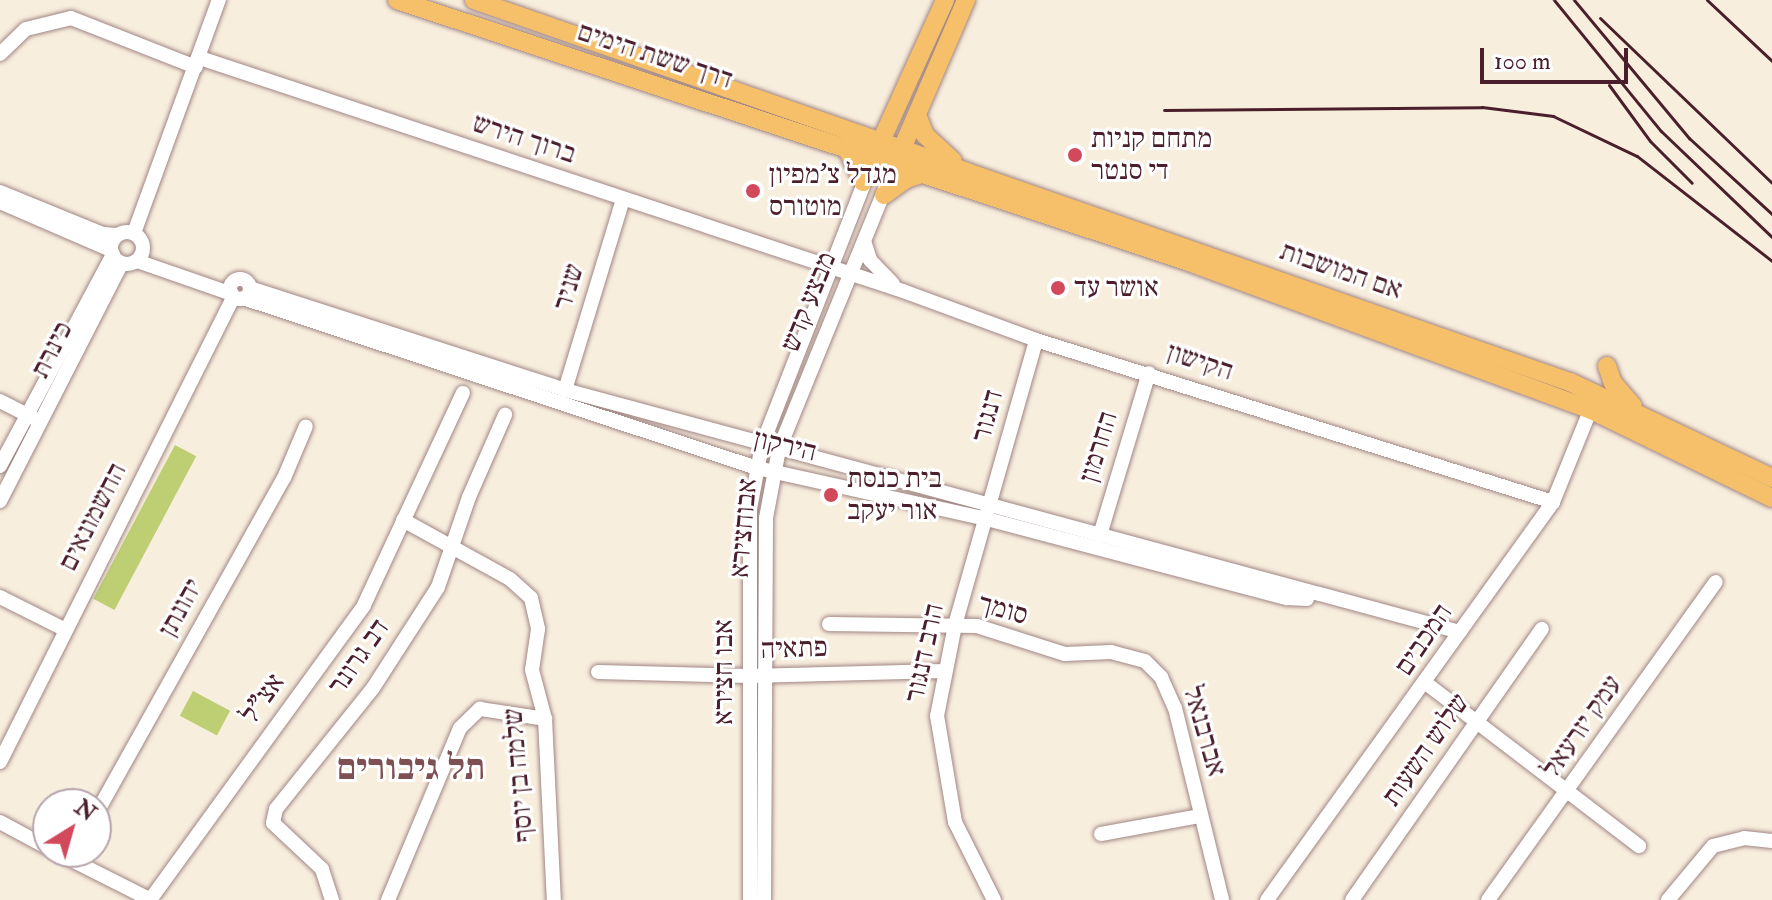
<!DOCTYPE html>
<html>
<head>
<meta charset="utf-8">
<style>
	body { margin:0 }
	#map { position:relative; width:1772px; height:900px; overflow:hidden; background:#f8eede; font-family:"IM FELL Double Pica","Frank Ruhl Libre",serif }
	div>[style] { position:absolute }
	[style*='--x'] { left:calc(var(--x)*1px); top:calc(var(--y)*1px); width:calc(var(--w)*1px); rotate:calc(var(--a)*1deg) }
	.green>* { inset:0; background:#bdcf72; transform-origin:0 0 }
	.roads { filter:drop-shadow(0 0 2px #a18684) drop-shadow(0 0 2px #a18684) }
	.minor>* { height:14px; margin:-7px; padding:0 7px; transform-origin:7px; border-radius:7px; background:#fff }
	.minor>.ring { margin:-7px; padding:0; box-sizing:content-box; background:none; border:14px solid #fff; border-radius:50% }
	.major>* { height:18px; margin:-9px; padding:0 9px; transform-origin:9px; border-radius:9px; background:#f6c06b }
	.rail>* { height:3px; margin:-1.5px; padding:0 1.5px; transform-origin:1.5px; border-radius:1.5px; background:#4a1f2b }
	.dots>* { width:22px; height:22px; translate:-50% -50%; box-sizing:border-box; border:4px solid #fff; border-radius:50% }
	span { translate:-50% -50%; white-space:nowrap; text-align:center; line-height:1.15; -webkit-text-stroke:6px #fff; paint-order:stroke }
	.street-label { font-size:28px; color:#4a1f2b }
	.poi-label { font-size:28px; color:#4a1f2b }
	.left { translate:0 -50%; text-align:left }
	.district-label { font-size:36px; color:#7e5053; font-weight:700 }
	.north { position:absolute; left:32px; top:788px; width:80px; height:80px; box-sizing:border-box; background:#fff; border:2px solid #b7a5aa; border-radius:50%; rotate:37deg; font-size:22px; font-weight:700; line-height:32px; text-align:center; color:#4a1f2b }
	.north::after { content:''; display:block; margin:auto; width:28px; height:36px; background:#d1495b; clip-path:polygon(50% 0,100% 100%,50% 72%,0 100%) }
	.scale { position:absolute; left:1480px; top:48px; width:148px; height:36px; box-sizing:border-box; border:4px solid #4a1f2b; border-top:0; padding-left:10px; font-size:24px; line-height:28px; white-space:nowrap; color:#4a1f2b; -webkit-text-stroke:6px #fff; paint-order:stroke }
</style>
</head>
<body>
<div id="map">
	<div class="green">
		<div style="left:175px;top:445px;width:24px;height:174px;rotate:28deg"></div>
		<div style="left:193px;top:691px;width:42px;height:28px;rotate:28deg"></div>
	</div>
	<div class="roads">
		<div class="minor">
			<div style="--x:0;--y:54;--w:36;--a:-44"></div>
			<div style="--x:26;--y:29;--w:46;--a:-13.7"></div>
			<div style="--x:71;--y:18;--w:134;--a:21.4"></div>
			<div style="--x:200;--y:58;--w:741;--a:18.34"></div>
			<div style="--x:903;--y:291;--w:142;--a:20.2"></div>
			<div style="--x:1036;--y:340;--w:542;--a:17.4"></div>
			<div style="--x:0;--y:192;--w:111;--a:22.2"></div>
			<div style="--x:103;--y:234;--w:14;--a:4"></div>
			<div style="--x:0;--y:202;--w:121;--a:23.4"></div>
			<div class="ring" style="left:111px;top:232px;width:18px;height:18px"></div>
			<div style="--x:134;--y:233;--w:248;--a:-70"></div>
			<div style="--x:864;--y:241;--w:20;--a:72"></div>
			<div style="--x:870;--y:260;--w:33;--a:46"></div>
			<div style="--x:137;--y:261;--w:101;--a:19.2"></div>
			<div class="ring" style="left:230px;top:279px;width:6px;height:6px"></div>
			<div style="--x:250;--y:288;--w:331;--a:17.9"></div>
			<div style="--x:565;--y:390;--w:927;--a:15.13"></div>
			<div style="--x:243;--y:298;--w:541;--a:18.3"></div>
			<div style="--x:757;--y:468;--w:236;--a:12.5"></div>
			<div style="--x:987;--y:519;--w:310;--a:14.8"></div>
			<div style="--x:1287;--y:598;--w:20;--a:3"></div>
			<div style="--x:565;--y:390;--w:200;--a:-73.1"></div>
			<div style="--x:0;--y:401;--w:39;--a:27"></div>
			<div style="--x:0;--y:466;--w:240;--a:-61.9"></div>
			<div style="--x:0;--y:501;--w:267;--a:-62.9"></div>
			<div style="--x:403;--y:520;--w:122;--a:28.9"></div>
			<div style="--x:510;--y:579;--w:28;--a:42"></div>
			<div style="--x:531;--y:598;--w:32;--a:77"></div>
			<div style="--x:538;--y:629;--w:41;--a:98.3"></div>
			<div style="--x:532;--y:670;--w:51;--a:75.1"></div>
			<div style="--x:545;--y:719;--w:181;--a:87.2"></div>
			<div style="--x:1100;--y:535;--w:169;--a:-73.2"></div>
			<div style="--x:0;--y:597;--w:72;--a:26.6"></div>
			<div style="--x:829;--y:624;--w:148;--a:0.8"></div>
			<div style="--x:977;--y:626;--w:92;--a:17.7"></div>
			<div style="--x:1065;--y:654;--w:46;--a:-2.5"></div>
			<div style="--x:1111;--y:652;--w:35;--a:15"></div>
			<div style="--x:1145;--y:661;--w:23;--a:45"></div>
			<div style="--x:1161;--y:677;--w:34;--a:66"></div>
			<div style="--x:1175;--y:708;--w:198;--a:76.2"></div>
			<div style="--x:598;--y:672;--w:151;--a:1.5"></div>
			<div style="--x:749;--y:676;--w:195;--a:-1.5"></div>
			<div style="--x:1427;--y:684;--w:267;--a:37.4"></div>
			<div style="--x:0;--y:762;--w:521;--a:-63.34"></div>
			<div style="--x:96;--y:814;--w:385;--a:-60.8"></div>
			<div style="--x:284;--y:478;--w:56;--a:-67.1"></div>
			<div style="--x:0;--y:822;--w:55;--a:28.4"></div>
			<div style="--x:1101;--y:834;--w:101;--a:-10.3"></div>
			<div style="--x:56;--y:852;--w:106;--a:26.8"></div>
			<div style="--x:150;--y:900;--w:364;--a:-54"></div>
			<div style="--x:364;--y:605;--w:234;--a:-65"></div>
			<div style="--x:332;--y:900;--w:33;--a:-108"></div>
			<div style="--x:322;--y:869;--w:67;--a:-136.8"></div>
			<div style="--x:273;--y:823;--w:14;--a:-78"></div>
			<div style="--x:276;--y:809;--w:155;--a:-51.3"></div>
			<div style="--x:373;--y:688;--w:120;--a:-57.2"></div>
			<div style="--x:438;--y:587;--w:95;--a:-71"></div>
			<div style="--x:469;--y:497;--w:90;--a:-66.3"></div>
			<div style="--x:388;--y:900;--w:186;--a:-67.3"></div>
			<div style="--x:460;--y:728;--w:28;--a:-44"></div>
			<div style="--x:480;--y:709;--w:66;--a:8.7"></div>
			<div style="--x:750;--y:900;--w:391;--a:-90"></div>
			<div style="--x:750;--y:509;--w:65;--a:-79.4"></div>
			<div style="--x:762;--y:445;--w:309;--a:-68.7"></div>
			<div style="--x:764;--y:900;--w:382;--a:-89.7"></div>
			<div style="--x:766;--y:518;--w:70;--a:-79.3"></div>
			<div style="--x:779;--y:449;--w:307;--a:-67.8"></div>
			<div style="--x:994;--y:900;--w:87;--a:-116.6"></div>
			<div style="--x:955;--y:822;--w:108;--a:-99.6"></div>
			<div style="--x:937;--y:716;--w:93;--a:-78.8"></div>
			<div style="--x:955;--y:625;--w:296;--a:-74.1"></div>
			<div style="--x:1267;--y:900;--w:490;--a:-54.3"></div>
			<div style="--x:1553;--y:502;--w:109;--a:-67.9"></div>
			<div style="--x:1352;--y:900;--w:331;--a:-55"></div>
			<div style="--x:1488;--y:900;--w:391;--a:-54.4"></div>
			<div style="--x:1668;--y:900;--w:70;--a:-50.2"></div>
			<div style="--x:1713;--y:846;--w:32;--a:-14"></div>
			<div style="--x:1744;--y:838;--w:28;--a:6"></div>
		</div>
		<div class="major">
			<div style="--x:397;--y:0;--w:834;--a:18.3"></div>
			<div style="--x:1189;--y:262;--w:428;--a:20.2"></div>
			<div style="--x:1591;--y:410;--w:201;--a:25.9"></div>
			<div style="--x:474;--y:0;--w:1161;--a:19.22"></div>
			<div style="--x:1570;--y:382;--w:224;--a:25.4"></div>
			<div style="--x:917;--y:115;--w:22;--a:68"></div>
			<div style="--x:925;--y:135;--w:38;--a:43"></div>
			<div style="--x:846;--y:147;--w:39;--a:64"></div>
			<div style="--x:877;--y:150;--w:165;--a:-65.6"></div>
			<div style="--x:898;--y:158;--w:172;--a:-66.7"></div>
			<div style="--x:884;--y:195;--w:27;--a:-36"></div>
			<div style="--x:906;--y:179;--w:20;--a:-18"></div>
			<div style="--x:1607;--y:366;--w:18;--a:71"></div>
			<div style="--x:1613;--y:383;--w:30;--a:49"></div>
		</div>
	</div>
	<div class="rail">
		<div style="--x:1554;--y:0;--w:169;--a:50.8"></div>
		<div style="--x:1661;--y:131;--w:153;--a:43.7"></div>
		<div style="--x:1574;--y:0;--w:180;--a:50.2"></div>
		<div style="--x:1689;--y:138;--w:113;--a:42.5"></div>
		<div style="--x:1707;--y:0;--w:89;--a:43.2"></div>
		<div style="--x:1600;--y:18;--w:238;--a:43.8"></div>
		<div style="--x:1609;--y:85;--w:69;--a:53.8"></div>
		<div style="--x:1650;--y:141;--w:59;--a:45"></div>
		<div style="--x:1164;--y:110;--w:318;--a:-0.5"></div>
		<div style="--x:1482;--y:107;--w:72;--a:7.2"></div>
		<div style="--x:1553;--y:116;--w:93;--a:25.5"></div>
		<div style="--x:1637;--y:156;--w:171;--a:37.9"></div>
	</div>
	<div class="dots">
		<div style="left:1075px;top:155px;background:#d1495b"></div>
		<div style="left:753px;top:191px;background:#d1495b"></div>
		<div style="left:1058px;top:288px;background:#d1495b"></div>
		<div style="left:831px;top:495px;background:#d1495b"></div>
	</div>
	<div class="street-label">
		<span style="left:655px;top:56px;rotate:18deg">דרך ששת הימים</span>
		<span style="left:524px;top:139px;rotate:18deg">ברוך הירש</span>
		<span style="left:1341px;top:271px;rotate:19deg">אם המושבות</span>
		<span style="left:569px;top:287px;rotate:-73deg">שניר</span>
		<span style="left:809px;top:302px;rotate:-68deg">מבצע קדש</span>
		<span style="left:52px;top:350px;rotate:-63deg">כינרת</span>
		<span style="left:1200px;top:362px;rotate:18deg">הקישון</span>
		<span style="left:988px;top:416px;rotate:-75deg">דנגור</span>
		<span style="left:785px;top:446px;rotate:13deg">הירקון</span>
		<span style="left:1099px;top:447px;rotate:-73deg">החרמון</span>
		<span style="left:93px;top:517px;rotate:-63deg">החשמונאים</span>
		<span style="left:744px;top:528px;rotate:-85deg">אבוחצירא</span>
		<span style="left:181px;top:608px;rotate:-61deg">יהונתן</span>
		<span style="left:1003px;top:610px;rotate:15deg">סומך</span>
		<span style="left:1424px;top:640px;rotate:-56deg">המכבים</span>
		<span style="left:794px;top:649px;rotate:-2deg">פתאיה</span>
		<span style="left:925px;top:653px;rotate:-78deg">הרב דנגור</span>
		<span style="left:359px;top:657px;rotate:-55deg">דב גרונר</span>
		<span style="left:724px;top:672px;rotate:-90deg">אבו חצירא</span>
		<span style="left:263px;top:699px;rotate:-54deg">אצ"ל</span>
		<span style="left:1582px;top:727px;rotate:-55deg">עמק יזרעאל</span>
		<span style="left:1204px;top:731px;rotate:74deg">אברבנאל</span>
		<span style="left:1426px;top:750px;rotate:-55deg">שלוש השעות</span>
		<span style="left:519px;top:775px;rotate:-95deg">שלמה בן יוסף</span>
	</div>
	<div class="poi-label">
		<span class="left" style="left:1091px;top:155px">מתחם קניות<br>די סנטר</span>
		<span class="left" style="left:769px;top:191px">מגדל צ'מפיון<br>מוטורס</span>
		<span class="left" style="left:1074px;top:288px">אושר עד</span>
		<span class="left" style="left:847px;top:495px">בית כנסת<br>אור יעקב</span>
	</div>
	<div class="district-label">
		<span style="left:411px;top:768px">תל גיבורים</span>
	</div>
	<div class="north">N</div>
	<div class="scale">100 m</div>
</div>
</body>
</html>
